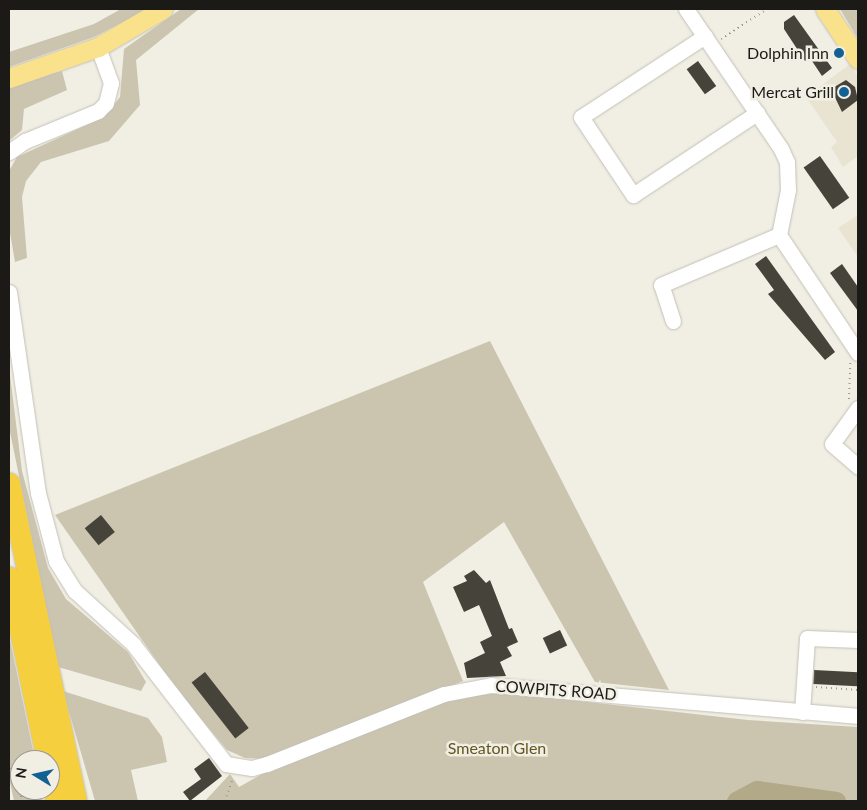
<!DOCTYPE html>
<html>
<head>
<meta charset="utf-8">
<style>
	body { margin:0 }
	#map { position:relative; width:867px; height:810px; overflow:hidden; background:#f1eee4; font-family:Lato,sans-serif }
	div>[style] { position:absolute }
	[style*='--x'] { left:calc(var(--x)*1px); top:calc(var(--y)*1px); width:calc(var(--w)*1px); rotate:calc(var(--a)*1deg) }
	.built>* { inset:0; background:#e9e4d2 }
	.green>* { inset:0; background:#cbc5b0 }
	.river>* { height:19px; margin:-9.5px; padding:0 9.5px; transform-origin:9.5px; border-radius:9.5px; background:#b2a989 }
	.building>* { inset:0; background:#46433b; transform-origin:0 0 }
	.path>* { height:2px; margin-top:-1px; transform-origin:0; background:repeating-linear-gradient(90deg,#9a9890 0 1px,transparent 0 5px) }
	.roads { filter:drop-shadow(0 0 1px #c3c0b6) drop-shadow(0 0 1px #c3c0b6) }
	.minor>* { height:15px; margin:-7.5px; padding:0 7.5px; transform-origin:7.5px; border-radius:7.5px; background:#fff }
	.major>* { height:19px; margin:-9.5px; padding:0 9.5px; transform-origin:9.5px; border-radius:9.5px; background:#f9e28b }
	.highway>* { height:21px; margin:-10.5px; padding:0 10.5px; transform-origin:10.5px; border-radius:10.5px; background:#f5cf3d }
	.dots>* { width:14px; height:14px; translate:-50% -50%; box-sizing:border-box; border:2px solid #f1eee4; border-radius:50% }
	span { translate:-50% -50%; white-space:nowrap; text-align:center; line-height:1.15; -webkit-text-stroke:5px #f1eee4; paint-order:stroke }
	.poi-label { font-size:16px; color:#1b1a16 }
	.right { translate:-100% -50%; text-align:right }
	.street-label { font-size:16px; color:#1b1a16 }
	.park-label { font-size:16px; color:#64551f }
	.frame { position:absolute; inset:0; border:10px solid #1b1a16; pointer-events:none }
	.north { position:absolute; left:10px; top:750px; width:50px; height:50px; box-sizing:border-box; background:#f1eee4; border:1px solid #9b9992; border-radius:50%; rotate:279deg; font-size:14px; font-weight:700; line-height:20px; text-align:center; color:#1b1a16 }
	.north::after { content:''; display:block; margin:auto; width:18px; height:22px; background:#116193; clip-path:polygon(50% 0,100% 100%,50% 72%,0 100%) }
</style>
</head>
<body>
<div id="map">
	<div class="built">
		<div style="clip-path:polygon(850px 64px,858px 77px,858px 156px,843px 167px,831px 147px,837px 142px,806px 97px)"></div>
		<div style="clip-path:polygon(858px 215px,858px 257px,838px 228px)"></div>
	</div>
	<div class="green">
		<div style="clip-path:polygon(121px 9px,148px 9px,94px 37px,9px 67px,9px 52px,94px 24px)"></div>
		<div style="clip-path:polygon(181px 9px,199px 9px,136px 60px,140px 105px,109px 141px,41px 162px,26px 181px,22px 197px,27px 258px,15px 262px,9px 227px,9px 171px,17px 157px,104px 117px,120px 97px,124px 49px)"></div>
		<div style="clip-path:polygon(840px 9px,858px 9px,858px 39px)"></div>
		<div style="clip-path:polygon(62px 71px,67px 90px,24px 109px,22px 130px,9px 141px,9px 86px)"></div>
		<div style="clip-path:polygon(490px 341px,669px 690px,595px 682px,504px 522px,423px 582px,463px 681px,267px 759px,245px 758px,227px 750px,177px 690px,55px 515px)"></div>
		<div style="clip-path:polygon(9px 367px,22px 471px,48px 568px,66px 599px,128px 652px,146px 682px,141px 691px,58px 667px,9px 427px)"></div>
		<div style="clip-path:polygon(9px 635px,35px 760px,20px 760px,20px 790px,41px 790px,43px 801px,14px 801px,9px 778px)"></div>
		<div style="clip-path:polygon(63px 691px,148px 718px,162px 737px,167px 762px,131px 770px,138px 801px,95px 801px)"></div>
		<div style="clip-path:polygon(507px 693px,748px 720px,858px 727px,858px 801px,205px 801px,230px 774px,239px 787px,273px 768px,459px 696px)"></div>
	</div>
	<div class="river">
		<div style="--x:736;--y:801;--w:24;--a:-28"></div>
		<div style="--x:757;--y:790;--w:80;--a:7.9"></div>
	</div>
	<div class="building">
		<div style="clip-path:polygon(794px 15px,832px 68px,822px 76px,810px 58px,805px 61px,784px 29px,784px 22px)"></div>
		<div style="left:698px;top:61px;width:31px;height:14px;rotate:54deg"></div>
		<div style="clip-path:polygon(846px 80px,855px 87px,858px 100px,842px 112px,831px 89px)"></div>
		<div style="left:820px;top:156px;width:51px;height:20px;rotate:55deg"></div>
		<div style="clip-path:polygon(766px 256px,835px 352px,825px 360px,768px 294px,774px 290px,755px 264px)"></div>
		<div style="clip-path:polygon(842px 264px,858px 287px,858px 311px,830px 273px)"></div>
		<div style="left:101px;top:515px;width:22px;height:21px;rotate:51deg"></div>
		<div style="clip-path:polygon(474px 570px,486px 583px,490px 580px,509px 629px,512px 628px,518px 642px,507px 647px,512px 656px,500px 662px,506px 676px,467px 678px,464px 663px,485px 653px,480px 642px,492px 636px,479px 605px,464px 612px,453px 587px,467px 581px,464px 576px)"></div>
		<div style="left:560px;top:630px;width:17px;height:19px;rotate:65deg"></div>
		<div style="left:814px;top:670px;width:44px;height:14px;rotate:3deg"></div>
		<div style="left:205px;top:672px;width:71px;height:17px;rotate:52deg"></div>
		<div style="clip-path:polygon(209px 758px,222px 776px,190px 801px,183px 792px,201px 779px,194px 769px)"></div>
	</div>
	<div class="path">
		<div style="--x:721;--y:39;--w:55;--a:-33.1"></div>
		<div style="--x:849;--y:399;--w:37;--a:-88"></div>
		<div style="--x:816;--y:687;--w:42;--a:4.1"></div>
		<div style="--x:9;--y:763;--w:40;--a:69.8"></div>
		<div style="--x:225;--y:801;--w:24;--a:-71"></div>
	</div>
	<div class="roads">
		<div class="minor">
			<div style="--x:686;--y:9;--w:169;--a:55.8"></div>
			<div style="--x:781;--y:149;--w:14;--a:65"></div>
			<div style="--x:787;--y:162;--w:28;--a:88"></div>
			<div style="--x:788;--y:190;--w:46;--a:101.3"></div>
			<div style="--x:779;--y:235;--w:142;--a:56.2"></div>
			<div style="--x:705;--y:36;--w:148;--a:146.8"></div>
			<div style="--x:581;--y:117;--w:94;--a:56.3"></div>
			<div style="--x:633;--y:195;--w:149;--a:-33.5"></div>
			<div style="--x:9;--y:152;--w:19;--a:-35"></div>
			<div style="--x:25;--y:141;--w:79;--a:-22.3"></div>
			<div style="--x:98;--y:111;--w:11;--a:-45"></div>
			<div style="--x:106;--y:103;--w:21;--a:-76"></div>
			<div style="--x:111;--y:83;--w:38;--a:-110"></div>
			<div style="--x:9;--y:292;--w:203;--a:81.8"></div>
			<div style="--x:38;--y:493;--w:70;--a:75.2"></div>
			<div style="--x:56;--y:561;--w:36;--a:58"></div>
			<div style="--x:75;--y:591;--w:79;--a:42.4"></div>
			<div style="--x:133;--y:644;--w:152;--a:52.2"></div>
			<div style="--x:226;--y:764;--w:26;--a:9"></div>
			<div style="--x:252;--y:768;--w:16;--a:-15"></div>
			<div style="--x:267;--y:764;--w:190;--a:-21.6"></div>
			<div style="--x:444;--y:694;--w:48;--a:-10.8"></div>
			<div style="--x:491;--y:685;--w:368;--a:4.8"></div>
			<div style="--x:673;--y:321;--w:38;--a:-108"></div>
			<div style="--x:661;--y:285;--w:128;--a:-23"></div>
			<div style="--x:858;--y:408;--w:44;--a:125.8"></div>
			<div style="--x:832;--y:444;--w:35;--a:41"></div>
			<div style="--x:802;--y:712;--w:74;--a:-86.1"></div>
			<div style="--x:807;--y:638;--w:51;--a:2.2"></div>
		</div>
		<div class="major">
			<div style="--x:825;--y:9;--w:60;--a:56.6"></div>
			<div style="--x:9;--y:78;--w:94;--a:-19.2"></div>
			<div style="--x:98;--y:47;--w:75;--a:-30.3"></div>
		</div>
		<div class="highway">
			<div style="--x:9;--y:483;--w:325;--a:78.1"></div>
			<div style="--x:9;--y:577;--w:187;--a:78.3"></div>
			<div style="--x:50;--y:773;--w:29;--a:78"></div>
		</div>
	</div>
	<div class="dots">
		<div style="left:839px;top:53px;background:#116193"></div>
		<div style="left:844px;top:92px;background:#116193"></div>
	</div>
	<div class="poi-label">
		<span class="right" style="left:829px;top:53px">Dolphin Inn</span>
		<span class="right" style="left:834px;top:92px">Mercat Grill</span>
	</div>
	<div class="street-label">
		<span style="left:556px;top:690px;rotate:4deg">COWPITS ROAD</span>
	</div>
	<div class="park-label">
		<span style="left:497px;top:748px">Smeaton Glen</span>
	</div>
	<div class="frame"></div>
	<div class="north">N</div>
</div>
</body>
</html>
